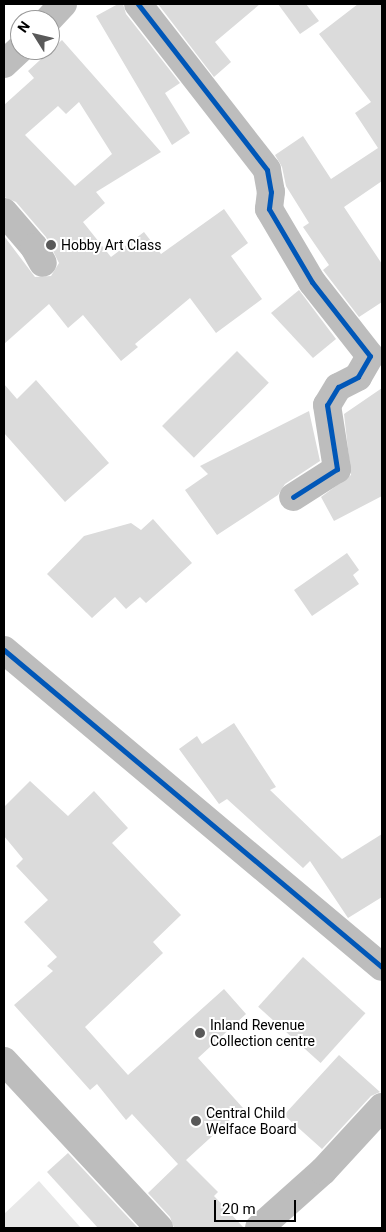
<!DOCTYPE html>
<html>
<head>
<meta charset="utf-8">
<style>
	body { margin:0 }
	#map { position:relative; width:386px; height:1232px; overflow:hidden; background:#fff; font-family:Roboto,sans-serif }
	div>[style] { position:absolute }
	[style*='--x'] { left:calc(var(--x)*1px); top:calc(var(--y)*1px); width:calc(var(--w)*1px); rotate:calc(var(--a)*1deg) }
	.green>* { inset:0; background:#e8e8e8 }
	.building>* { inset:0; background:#dbdbdb; transform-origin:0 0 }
	.minor>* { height:28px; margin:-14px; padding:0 14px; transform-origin:14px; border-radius:14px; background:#bdbdbd }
	.cycleway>* { height:5px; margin:-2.5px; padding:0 2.5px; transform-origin:2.5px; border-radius:2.5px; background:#0057b8 }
	.dots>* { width:14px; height:14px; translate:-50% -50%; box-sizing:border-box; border:2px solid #fff; border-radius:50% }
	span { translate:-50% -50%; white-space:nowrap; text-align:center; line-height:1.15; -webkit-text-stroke:4px #fff; paint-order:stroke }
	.poi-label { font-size:14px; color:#000 }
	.left { translate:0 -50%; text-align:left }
	.frame { position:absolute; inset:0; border:5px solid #000; pointer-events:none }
	.north { position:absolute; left:10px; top:10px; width:50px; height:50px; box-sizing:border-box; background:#fff; border:1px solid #999; border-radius:50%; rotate:306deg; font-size:14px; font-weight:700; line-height:20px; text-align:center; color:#000 }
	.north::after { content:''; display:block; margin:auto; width:18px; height:22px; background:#595959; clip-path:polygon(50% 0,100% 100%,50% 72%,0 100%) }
	.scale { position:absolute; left:214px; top:1200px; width:82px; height:22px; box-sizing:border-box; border:2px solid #000; border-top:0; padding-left:6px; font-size:15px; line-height:18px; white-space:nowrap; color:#000; -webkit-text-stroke:4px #fff; paint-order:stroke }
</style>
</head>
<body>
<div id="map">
	<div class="green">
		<div style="clip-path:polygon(39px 1181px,81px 1228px,4px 1228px,4px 1214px)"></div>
	</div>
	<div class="building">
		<div style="clip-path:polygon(118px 4px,123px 4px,126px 14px,180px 83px,165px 93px,190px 133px,172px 145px,96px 16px)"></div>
		<div style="clip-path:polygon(158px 4px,260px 4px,215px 42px,231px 62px,214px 77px)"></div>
		<div style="clip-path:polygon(278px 4px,306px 4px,319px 21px,300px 34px)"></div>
		<div style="clip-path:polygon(358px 4px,382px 4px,382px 181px,344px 207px,382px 264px,382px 302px,359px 317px,323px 270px,329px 265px,303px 227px,309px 223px,286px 186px,282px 167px,275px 155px,303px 136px,331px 179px,378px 148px,355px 113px,371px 102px,319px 34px)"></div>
		<div style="clip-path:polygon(evenodd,62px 40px,161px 152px,96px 192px,105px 203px,83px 222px,111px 257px,144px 232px,161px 254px,224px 209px,248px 243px,231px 256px,262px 299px,216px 333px,190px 298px,135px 344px,138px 347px,121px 361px,83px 315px,68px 328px,49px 304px,4px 344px,4px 236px,35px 277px,51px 276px,59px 263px,46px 237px,16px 202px,4px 197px,4px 105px,34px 78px,28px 71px,62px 40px,79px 102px,112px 154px,75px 186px,25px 135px,58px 106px,66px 114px,79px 102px)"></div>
		<div style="clip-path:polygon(299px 290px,336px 339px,313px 358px,271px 313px)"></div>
		<div style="left:237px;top:351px;width:45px;height:106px;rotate:45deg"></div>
		<div style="clip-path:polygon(36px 380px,109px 463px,65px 502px,4px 433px,4px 384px,17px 399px)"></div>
		<div style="clip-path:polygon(382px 388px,382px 496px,334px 521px,321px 497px,351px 475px,344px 414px)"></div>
		<div style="clip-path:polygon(309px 411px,320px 461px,285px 484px,278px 495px,217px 535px,185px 490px,208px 474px,200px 466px)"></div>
		<div style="clip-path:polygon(153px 519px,192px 563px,146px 603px,140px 597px,126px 609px,115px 597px,92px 618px,47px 574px,84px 536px,131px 523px,141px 530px)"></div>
		<div style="clip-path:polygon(347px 553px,359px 570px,353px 575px,359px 584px,312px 616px,294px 590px)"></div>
		<div style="clip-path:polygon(234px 723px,276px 787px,270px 790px,342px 859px,382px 834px,382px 897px,348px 918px,310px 861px,303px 868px,227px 799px,219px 804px,179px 749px,197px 736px,202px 744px)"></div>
		<div style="clip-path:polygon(30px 781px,68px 816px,94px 791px,128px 828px,112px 843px,181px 915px,153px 942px,163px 953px,85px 1027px,128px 1075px,224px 989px,246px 1014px,198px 1058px,243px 1108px,186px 1160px,218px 1192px,214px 1196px,244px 1228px,174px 1228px,170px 1217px,148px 1193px,178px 1164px,132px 1114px,126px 1120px,97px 1084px,90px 1090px,14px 1005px,53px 971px,47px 966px,57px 957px,24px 922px,48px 900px,16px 866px,23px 859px,4px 836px,4px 807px)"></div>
		<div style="left:303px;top:957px;width:84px;height:67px;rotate:42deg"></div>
		<div style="clip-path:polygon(339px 1055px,380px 1092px,371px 1096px,322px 1149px,284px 1115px)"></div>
		<div style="clip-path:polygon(68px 1153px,138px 1228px,98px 1228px,47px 1172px)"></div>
	</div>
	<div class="minor">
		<div style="--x:138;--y:4;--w:210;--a:52.1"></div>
		<div style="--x:267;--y:170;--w:22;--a:80"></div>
		<div style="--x:271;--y:192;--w:17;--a:97"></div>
		<div style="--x:269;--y:209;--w:85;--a:59.5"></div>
		<div style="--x:312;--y:282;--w:94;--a:51.9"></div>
		<div style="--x:370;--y:356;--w:24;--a:120"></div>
		<div style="--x:358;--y:377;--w:22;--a:153"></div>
		<div style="--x:338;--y:387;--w:21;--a:121"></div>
		<div style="--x:327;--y:405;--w:65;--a:81.1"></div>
		<div style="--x:337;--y:469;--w:52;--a:147.5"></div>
		<div style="--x:48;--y:20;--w:22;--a:-47"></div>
		<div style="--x:4;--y:64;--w:22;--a:-43"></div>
		<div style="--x:4;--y:212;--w:46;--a:49.4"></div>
		<div style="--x:34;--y:247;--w:18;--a:61"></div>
		<div style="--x:4;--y:650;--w:493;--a:40"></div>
		<div style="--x:4;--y:1061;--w:228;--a:47.1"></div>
		<div style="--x:259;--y:1228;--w:86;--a:-41.7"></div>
		<div style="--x:323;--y:1171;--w:87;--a:-47.3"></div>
	</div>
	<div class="cycleway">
		<div style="--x:138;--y:4;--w:210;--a:52.1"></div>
		<div style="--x:267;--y:170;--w:22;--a:80"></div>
		<div style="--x:271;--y:192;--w:17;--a:97"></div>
		<div style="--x:269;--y:209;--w:85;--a:59.5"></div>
		<div style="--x:312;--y:282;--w:94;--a:51.9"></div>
		<div style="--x:370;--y:356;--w:24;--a:120"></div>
		<div style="--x:358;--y:377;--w:22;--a:153"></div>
		<div style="--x:338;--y:387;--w:21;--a:121"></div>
		<div style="--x:327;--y:405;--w:65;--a:81.1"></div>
		<div style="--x:337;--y:469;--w:52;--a:147.5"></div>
		<div style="--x:4;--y:650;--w:493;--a:40"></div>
	</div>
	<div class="dots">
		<div style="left:51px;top:245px;background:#595959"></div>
		<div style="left:200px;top:1033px;background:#595959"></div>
		<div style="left:196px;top:1121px;background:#595959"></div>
	</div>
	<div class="poi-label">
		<span class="left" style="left:61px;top:245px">Hobby Art Class</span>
		<span class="left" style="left:210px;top:1033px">Inland Revenue<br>Collection centre</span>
		<span class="left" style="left:206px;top:1121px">Central Child<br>Welface Board</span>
	</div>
	<div class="frame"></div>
	<div class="north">N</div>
	<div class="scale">20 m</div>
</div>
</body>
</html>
